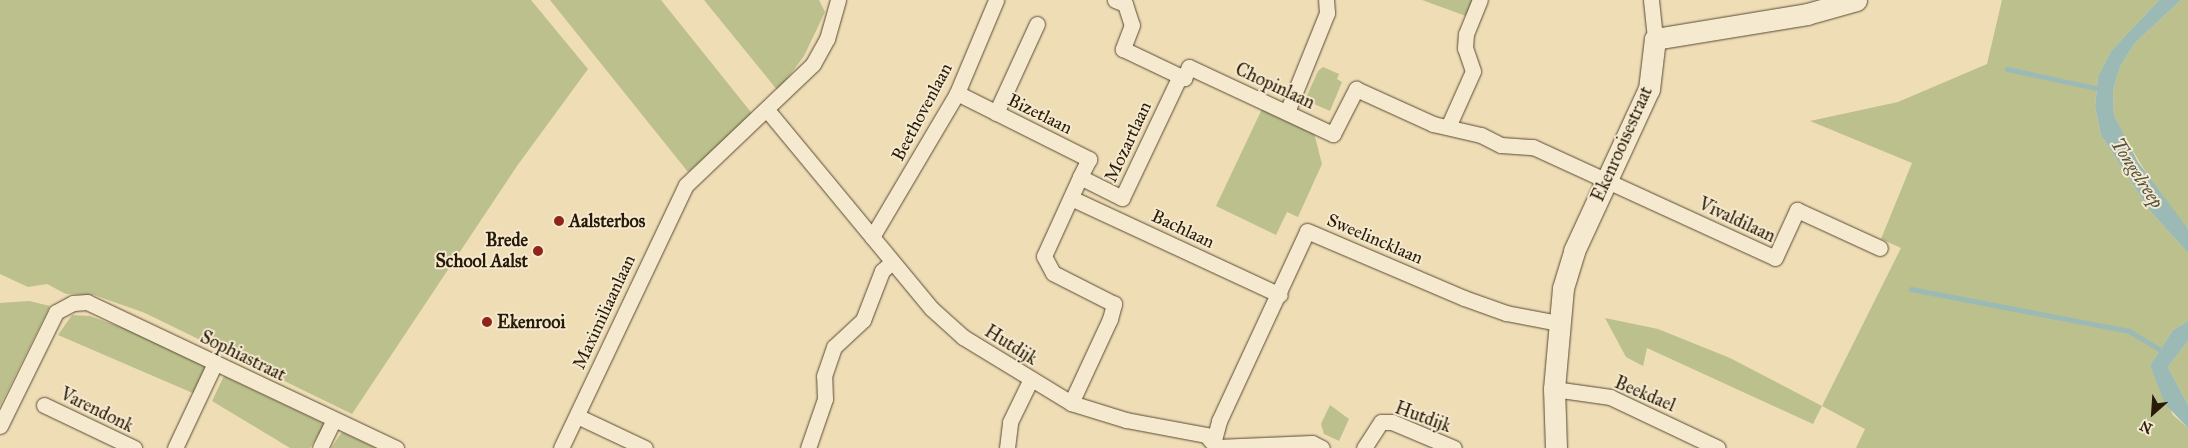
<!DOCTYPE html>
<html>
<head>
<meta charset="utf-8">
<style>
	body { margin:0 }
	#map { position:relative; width:2188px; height:448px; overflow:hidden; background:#efddb6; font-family:"IM FELL Great Primer",serif }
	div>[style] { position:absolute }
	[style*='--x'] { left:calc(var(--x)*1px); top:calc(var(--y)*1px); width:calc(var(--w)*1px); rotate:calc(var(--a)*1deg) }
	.green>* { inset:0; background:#bbc08d }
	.water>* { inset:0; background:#9cbab5 }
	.stream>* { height:5px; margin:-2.5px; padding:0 2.5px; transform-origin:2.5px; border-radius:2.5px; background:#9cbab5 }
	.roads { filter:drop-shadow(0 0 1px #594b32) drop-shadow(0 0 1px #594b32) }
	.street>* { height:15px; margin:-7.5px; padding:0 7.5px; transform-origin:7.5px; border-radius:7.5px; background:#f5e9d0 }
	.secondary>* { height:21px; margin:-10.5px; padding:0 10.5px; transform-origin:10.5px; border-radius:10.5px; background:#f5e9d0 }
	.dots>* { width:14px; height:14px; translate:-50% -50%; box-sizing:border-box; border:2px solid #f5e9d0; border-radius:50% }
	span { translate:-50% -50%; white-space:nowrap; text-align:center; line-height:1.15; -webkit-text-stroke:4px #f5e9d0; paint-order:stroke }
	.street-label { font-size:18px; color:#271a06 }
	.poi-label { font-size:18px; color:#271a06; font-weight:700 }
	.left { translate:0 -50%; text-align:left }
	.right { translate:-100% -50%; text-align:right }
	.water-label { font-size:19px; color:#505243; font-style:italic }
	.north { position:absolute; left:2128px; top:388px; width:50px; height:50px; -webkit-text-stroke:4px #f5e9d0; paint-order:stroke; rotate:206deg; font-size:14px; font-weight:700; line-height:20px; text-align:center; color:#271a06 }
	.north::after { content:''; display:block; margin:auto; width:18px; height:22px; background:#271a06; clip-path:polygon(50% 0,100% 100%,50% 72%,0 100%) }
</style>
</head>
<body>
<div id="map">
	<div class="green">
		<div style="clip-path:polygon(0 0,531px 0,588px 69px,517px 166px,352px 414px,145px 313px,94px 295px,66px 294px,47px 284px,28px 287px,0 274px)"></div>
		<div style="clip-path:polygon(550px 0,661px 0,754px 116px,688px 172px)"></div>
		<div style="clip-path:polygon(704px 0,819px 0,825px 12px,804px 56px,778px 91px)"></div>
		<div style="clip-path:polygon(1422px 0,1473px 0,1466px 16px)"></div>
		<div style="clip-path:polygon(2002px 0,2159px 0,2111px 51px,2098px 76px,2095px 107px,2101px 135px,2124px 171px,2151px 212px,2188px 253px,2188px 321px,2173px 330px,2150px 365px,2173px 415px,2188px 428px,2188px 448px,1856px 448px,1865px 429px,1822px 406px,1813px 424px,1647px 348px,1643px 366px,1626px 357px,1605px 318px,1658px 329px,1730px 358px,1822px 406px,1901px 248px,1881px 239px,1912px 163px,1810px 121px,1898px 102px,1987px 64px)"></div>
		<div style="clip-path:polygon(2181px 0,2188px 0,2188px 229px,2164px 202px,2119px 128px,2114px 116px,2113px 90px,2120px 67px,2134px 44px)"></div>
		<div style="clip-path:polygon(1323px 67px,1339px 74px,1337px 79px,1342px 82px,1330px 111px,1305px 100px,1318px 71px)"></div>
		<div style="clip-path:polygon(1262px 109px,1314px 133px,1322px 164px,1298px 217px,1287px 212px,1276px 235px,1216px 206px)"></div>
		<div style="clip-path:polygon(29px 301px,50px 306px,0 406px,0 303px)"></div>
		<div style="clip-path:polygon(72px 315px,90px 316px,137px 333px,208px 368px,195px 394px,58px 335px)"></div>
		<div style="clip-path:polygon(2188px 341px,2188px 405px,2168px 367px)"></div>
		<div style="clip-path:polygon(224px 376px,325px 424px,310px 448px,290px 448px,212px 401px)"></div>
		<div style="clip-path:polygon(1330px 405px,1349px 419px,1339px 441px,1324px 434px,1321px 424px)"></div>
		<div style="clip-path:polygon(342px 432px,376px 448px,331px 448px)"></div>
	</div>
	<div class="water">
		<div style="clip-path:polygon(2159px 0,2181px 0,2134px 44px,2120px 67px,2113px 90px,2114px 116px,2138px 162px,2188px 229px,2188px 253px,2151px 212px,2124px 171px,2101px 135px,2095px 107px,2098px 76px,2111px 51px)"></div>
		<div style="clip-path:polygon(2188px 321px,2188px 341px,2168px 367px,2188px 405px,2188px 428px,2165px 404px,2150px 365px,2173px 330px)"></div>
	</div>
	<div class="stream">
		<div style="--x:2007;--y:69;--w:91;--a:12.1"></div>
		<div style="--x:1911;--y:289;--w:222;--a:10.9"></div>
		<div style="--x:2129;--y:331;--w:35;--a:31"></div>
	</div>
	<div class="roads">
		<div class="street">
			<div style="--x:1115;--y:0;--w:11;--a:22"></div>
			<div style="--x:1125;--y:4;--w:22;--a:72"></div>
			<div style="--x:1132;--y:25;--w:26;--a:111"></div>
			<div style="--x:1123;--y:49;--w:68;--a:25.4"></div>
			<div style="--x:1184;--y:78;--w:12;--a:-66"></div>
			<div style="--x:1189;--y:67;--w:159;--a:25"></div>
			<div style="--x:1333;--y:134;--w:51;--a:-62.9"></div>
			<div style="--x:1356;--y:89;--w:85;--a:24.4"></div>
			<div style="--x:1433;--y:124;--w:49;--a:12.9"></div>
			<div style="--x:1481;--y:135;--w:22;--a:27"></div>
			<div style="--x:1501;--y:145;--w:32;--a:4"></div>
			<div style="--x:1533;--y:147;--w:266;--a:24.6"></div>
			<div style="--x:1775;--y:258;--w:53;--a:-65.4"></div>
			<div style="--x:1797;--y:210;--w:91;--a:24.6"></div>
			<div style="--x:1651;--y:0;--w:39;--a:84"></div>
			<div style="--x:957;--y:93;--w:148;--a:26.6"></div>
			<div style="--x:1089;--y:159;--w:20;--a:117"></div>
			<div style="--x:768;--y:111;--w:257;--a:50.4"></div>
			<div style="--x:932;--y:309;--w:42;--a:42.1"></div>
			<div style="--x:963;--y:337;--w:127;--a:31.4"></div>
			<div style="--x:1071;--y:403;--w:58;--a:17.2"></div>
			<div style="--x:1126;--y:420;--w:81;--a:10.6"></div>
			<div style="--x:1206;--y:435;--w:17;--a:50"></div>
			<div style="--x:1287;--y:112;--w:107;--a:-68"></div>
			<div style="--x:1327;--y:13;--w:13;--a:-94"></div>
			<div style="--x:996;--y:113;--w:98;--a:-65.3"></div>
			<div style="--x:1448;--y:127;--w:61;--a:-65.9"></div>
			<div style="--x:1473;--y:71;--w:24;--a:-109"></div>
			<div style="--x:1465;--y:48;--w:14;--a:-86"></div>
			<div style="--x:1466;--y:34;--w:37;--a:-68"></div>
			<div style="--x:1071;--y:198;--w:230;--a:24.9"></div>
			<div style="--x:872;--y:237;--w:167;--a:-59.4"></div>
			<div style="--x:957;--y:93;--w:101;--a:-67.2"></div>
			<div style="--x:1554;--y:389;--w:57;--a:8.1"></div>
			<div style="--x:1610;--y:397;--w:119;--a:25.3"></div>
			<div style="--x:1071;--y:403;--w:93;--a:-65.1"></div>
			<div style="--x:1110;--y:319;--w:16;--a:-75"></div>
			<div style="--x:1114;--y:304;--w:68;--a:-153.1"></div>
			<div style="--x:1053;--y:273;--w:19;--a:-118"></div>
			<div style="--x:1044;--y:256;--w:87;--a:-65.5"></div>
			<div style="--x:1080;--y:177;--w:47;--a:26.6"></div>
			<div style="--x:1122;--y:198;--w:135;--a:-64.6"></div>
			<div style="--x:44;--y:405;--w:100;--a:25.5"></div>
			<div style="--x:577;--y:416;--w:75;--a:25.2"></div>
			<div style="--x:0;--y:426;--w:127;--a:-63.8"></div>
			<div style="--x:56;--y:312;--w:19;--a:-28"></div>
			<div style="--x:73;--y:303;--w:14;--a:-4"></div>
			<div style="--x:87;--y:302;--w:342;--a:25.3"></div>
			<div style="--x:1214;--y:440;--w:20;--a:-75"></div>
			<div style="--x:1219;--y:421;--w:209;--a:-65.1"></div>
			<div style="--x:1307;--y:231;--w:171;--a:23.1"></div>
			<div style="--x:1464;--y:298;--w:45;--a:19.7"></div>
			<div style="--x:1506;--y:313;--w:54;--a:10.7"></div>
			<div style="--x:1217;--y:447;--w:95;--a:-2.4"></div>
			<div style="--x:1312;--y:443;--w:11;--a:27"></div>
			<div style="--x:175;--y:448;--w:94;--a:-64.8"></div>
			<div style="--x:320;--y:448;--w:30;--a:-64"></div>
			<div style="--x:561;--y:448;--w:291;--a:-64.6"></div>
			<div style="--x:686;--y:185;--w:175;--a:-43.6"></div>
			<div style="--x:813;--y:64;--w:29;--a:-61"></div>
			<div style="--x:827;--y:39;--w:41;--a:-74.2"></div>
			<div style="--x:808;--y:448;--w:52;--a:-70.9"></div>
			<div style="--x:825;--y:399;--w:23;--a:-92"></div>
			<div style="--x:824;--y:376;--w:31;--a:-71"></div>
			<div style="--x:834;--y:347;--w:40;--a:-43"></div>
			<div style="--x:863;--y:320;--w:53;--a:-68.8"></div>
			<div style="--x:882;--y:271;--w:13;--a:-42"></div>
			<div style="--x:1007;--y:448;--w:26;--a:-83"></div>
			<div style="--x:1010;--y:422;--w:48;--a:-64"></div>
			<div style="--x:1364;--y:448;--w:31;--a:-57"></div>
			<div style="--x:1381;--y:422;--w:11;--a:0"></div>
			<div style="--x:1392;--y:422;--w:67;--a:22.8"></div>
		</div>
		<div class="secondary">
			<div style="--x:1556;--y:448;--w:59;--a:-91.9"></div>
			<div style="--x:1554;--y:389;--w:101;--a:-84.9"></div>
			<div style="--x:1563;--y:288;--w:39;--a:-73"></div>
			<div style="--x:1574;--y:251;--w:179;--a:-65.2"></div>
			<div style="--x:1649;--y:89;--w:50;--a:-83.2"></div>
			<div style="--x:1655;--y:39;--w:154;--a:-9.3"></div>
			<div style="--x:1807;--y:14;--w:51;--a:-15.9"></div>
		</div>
	</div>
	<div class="dots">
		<div style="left:559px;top:221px;background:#8f2418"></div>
		<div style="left:538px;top:251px;background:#8f2418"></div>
		<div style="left:487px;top:322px;background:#8f2418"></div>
	</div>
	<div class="street-label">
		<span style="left:1275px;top:86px;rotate:25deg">Chopinlaan</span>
		<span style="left:922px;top:112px;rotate:-62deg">Beethovenlaan</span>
		<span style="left:1040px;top:114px;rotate:26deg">Bizetlaan</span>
		<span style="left:1128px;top:142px;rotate:-65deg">Mozartlaan</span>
		<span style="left:1622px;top:144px;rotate:-66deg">Ekenrooisestraat</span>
		<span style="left:1737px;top:220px;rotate:25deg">Vivaldilaan</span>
		<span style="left:1183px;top:229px;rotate:25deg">Bachlaan</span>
		<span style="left:1375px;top:239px;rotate:23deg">Sweelincklaan</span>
		<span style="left:604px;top:312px;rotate:-65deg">Maximiliaanlaan</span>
		<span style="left:1011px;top:345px;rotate:32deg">Hutdijk</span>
		<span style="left:243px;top:356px;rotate:26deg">Sophiastraat</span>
		<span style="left:1645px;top:394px;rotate:23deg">Beekdael</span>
		<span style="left:97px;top:410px;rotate:26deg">Varendonk</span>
		<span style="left:1423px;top:417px;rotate:20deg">Hutdijk</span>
	</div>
	<div class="poi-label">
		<span class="left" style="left:569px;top:221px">Aalsterbos</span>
		<span class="right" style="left:528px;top:251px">Brede<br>School Aalst</span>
		<span class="left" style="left:497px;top:322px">Ekenrooi</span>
	</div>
	<div class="water-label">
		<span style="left:2137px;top:173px;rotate:57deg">Tongelreep</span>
	</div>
	<div class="north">N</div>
</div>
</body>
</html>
